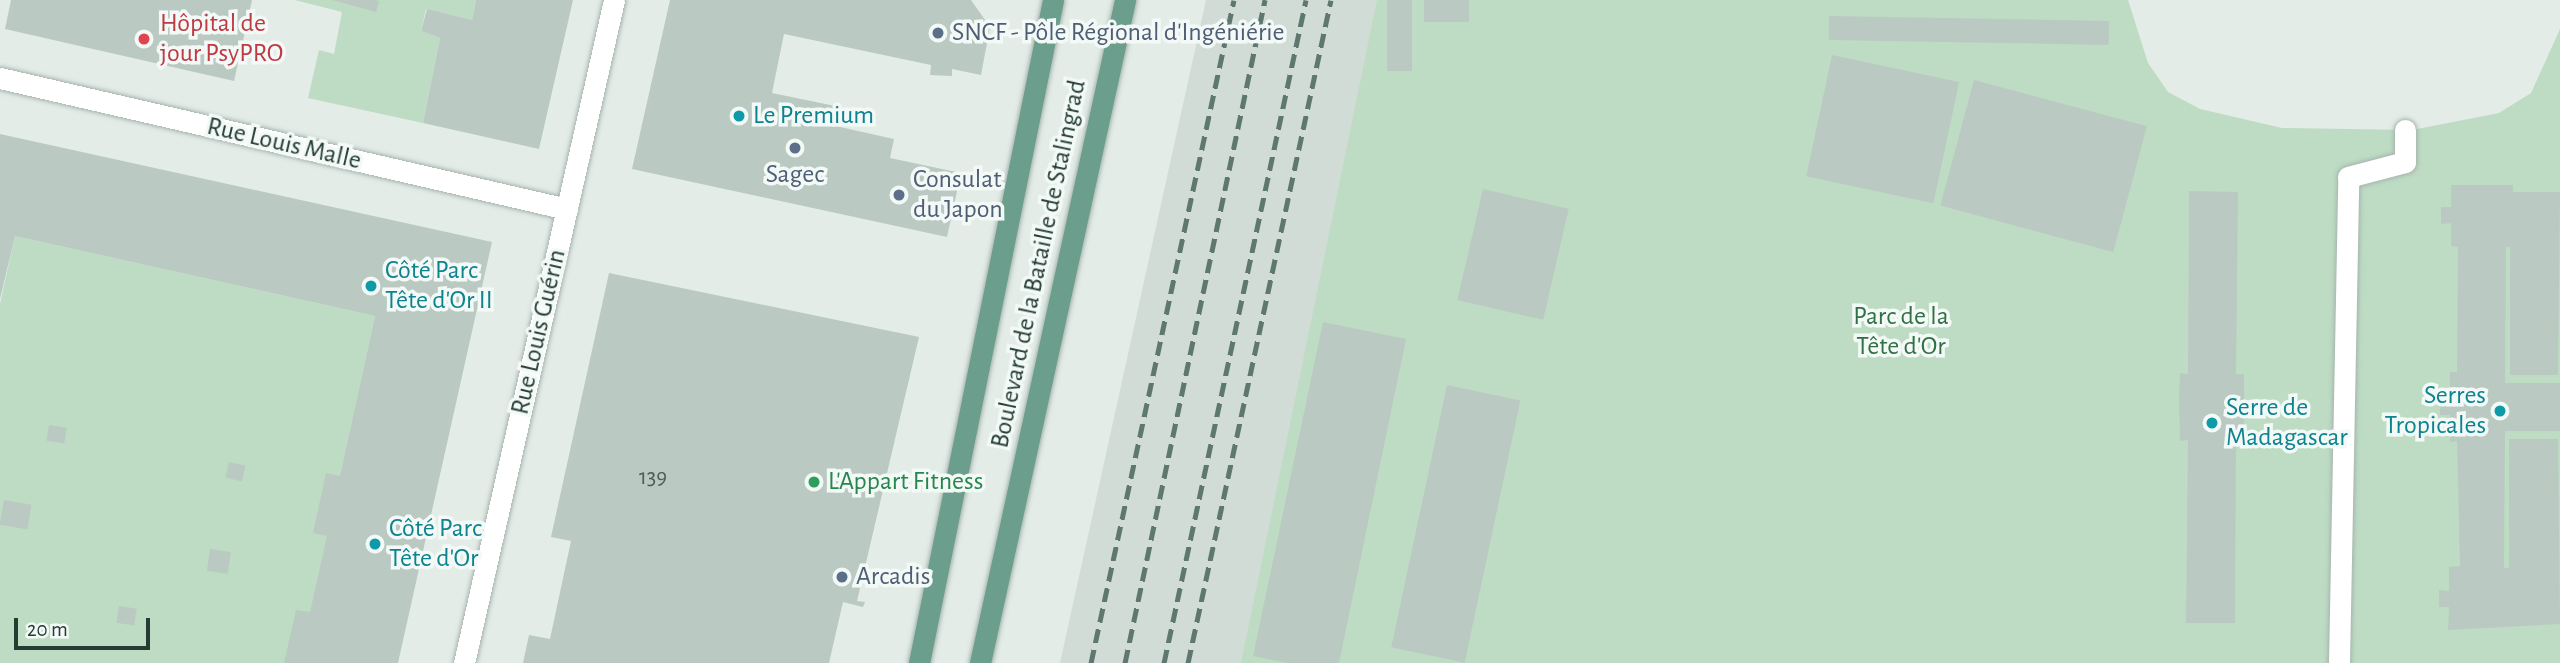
<!DOCTYPE html>
<html>
<head>
<meta charset="utf-8">
<style>
	body { margin:0 }
	#map { position:relative; width:2560px; height:663px; overflow:hidden; background:#e3ece7; font-family:"Alegreya Sans",sans-serif }
	div>[style] { position:absolute }
	[style*='--x'] { left:calc(var(--x)*1px); top:calc(var(--y)*1px); width:calc(var(--w)*1px); rotate:calc(var(--a)*1deg) }
	.built>* { inset:0; background:#d1dcd6 }
	.green>* { inset:0; background:#bddcc3 }
	.building>* { inset:0; background:#bbc9c3; transform-origin:0 0 }
	.roads { filter:drop-shadow(0 0 2px #a6b4ae) drop-shadow(0 0 2px #a6b4ae) }
	.pedestrian>* { height:21px; margin:-10.5px; padding:0 10.5px; transform-origin:10.5px; border-radius:10.5px; background:#fff }
	.minor>* { height:21px; margin:-10.5px; padding:0 10.5px; transform-origin:10.5px; border-radius:10.5px; background:#fff }
	.primary>* { height:21px; margin:-10.5px; padding:0 10.5px; transform-origin:10.5px; border-radius:10.5px; background:#6b9e8d }
	.rail>* { height:5px; margin-top:-2.5px; transform-origin:0; background:repeating-linear-gradient(90deg,#5e776f 0 14px,transparent 0 21px) }
	.dots>* { width:19px; height:19px; translate:-50% -50%; box-sizing:border-box; border:4px solid #f3f9f6; border-radius:50% }
	span { translate:-50% -50%; white-space:nowrap; text-align:center; line-height:1.15; -webkit-text-stroke:7px #f3f9f6; paint-order:stroke }
	.number-label { font-size:23px; color:#4a5f58 }
	.number-label span { -webkit-text-stroke-width:0 }
	.health-label { font-size:26px; color:#be3a42 }
	.left { translate:0 -50%; text-align:left }
	.service-label { font-size:26px; color:#4e5e75 }
	.culture-label { font-size:26px; color:#0d838f }
	.right { translate:-100% -50%; text-align:right }
	.street-label { font-size:26px; color:#243c34 }
	.park-label { font-size:26px; color:#317044 }
	.leisure-label { font-size:26px; color:#27864d }
	.scale { position:absolute; left:14px; top:618px; width:136px; height:32px; box-sizing:border-box; border:4px solid #243c34; border-top:0; padding-left:9px; font-size:21px; line-height:24px; white-space:nowrap; color:#243c34; -webkit-text-stroke:5px #f3f9f6; paint-order:stroke }
</style>
</head>
<body>
<div id="map">
	<div class="built">
		<div style="clip-path:polygon(1206px 0,2114px 0,2166px 663px,1060px 663px)"></div>
	</div>
	<div class="green">
		<div style="clip-path:polygon(476px 0,472px 20px,426px 9px,421px 31px,440px 38px,423px 123px,308px 98px,319px 50px,334px 54px,342px 12px,295px 0)"></div>
		<div style="clip-path:polygon(1377px 0,2128px 0,2148px 63px,2168px 92px,2200px 109px,2282px 128px,2412px 130px,2499px 113px,2531px 93px,2560px 29px,2560px 663px,1241px 663px)"></div>
		<div style="clip-path:polygon(15px 236px,375px 316px,300px 663px,0 663px,0 304px)"></div>
	</div>
	<div class="building">
		<div style="clip-path:polygon(11px 0,252px 0,234px 81px,5px 29px)"></div>
		<div style="clip-path:polygon(332px 0,374px 0,379px 1px,376px 12px)"></div>
		<div style="clip-path:polygon(476px 0,573px 0,539px 149px,423px 123px,440px 38px,421px 31px,427px 9px,472px 20px)"></div>
		<div style="clip-path:polygon(670px 0,971px 0,990px 27px,981px 75px,952px 69px,952px 76px,930px 75px,931px 65px,784px 34px,772px 93px,835px 106px,831px 125px,894px 139px,890px 158px,961px 173px,947px 237px,632px 169px)"></div>
		<div style="left:1387px;top:0;width:25px;height:71px"></div>
		<div style="left:1424px;top:0;width:45px;height:22px"></div>
		<div style="left:1829px;top:16px;width:280px;height:24px;rotate:1deg"></div>
		<div style="left:1832px;top:55px;width:130px;height:124px;rotate:12deg"></div>
		<div style="left:1974px;top:80px;width:179px;height:130px;rotate:15deg"></div>
		<div style="clip-path:polygon(0 134px,492px 242px,398px 663px,284px 663px,296px 610px,310px 612px,327px 536px,313px 533px,326px 473px,340px 476px,375px 316px,15px 236px,0 299px)"></div>
		<div style="clip-path:polygon(2451px 185px,2513px 185px,2513px 192px,2560px 192px,2558px 375px,2510px 375px,2510px 247px,2506px 247px,2505px 383px,2560px 383px,2560px 431px,2505px 431px,2504px 568px,2509px 568px,2509px 439px,2558px 439px,2560px 624px,2448px 630px,2449px 607px,2439px 607px,2439px 590px,2449px 591px,2449px 567px,2460px 566px,2457px 441px,2450px 442px,2450px 415px,2440px 415px,2440px 399px,2450px 399px,2450px 372px,2457px 372px,2458px 247px,2451px 246px,2451px 223px,2441px 224px,2441px 207px,2451px 207px)"></div>
		<div style="left:1483px;top:189px;width:88px;height:114px;rotate:13deg"></div>
		<div style="clip-path:polygon(2189px 191px,2238px 192px,2236px 374px,2244px 374px,2244px 441px,2236px 440px,2235px 623px,2186px 623px,2188px 440px,2180px 441px,2179px 397px,2180px 373px,2188px 374px)"></div>
		<div style="clip-path:polygon(609px 273px,919px 337px,857px 601px,865px 602px,863px 607px,843px 602px,829px 663px,523px 663px,529px 635px,550px 639px,571px 541px,551px 537px)"></div>
		<div style="clip-path:polygon(1323px 322px,1406px 339px,1339px 663px,1287px 663px,1253px 656px)"></div>
		<div style="left:1447px;top:385px;width:75px;height:268px;rotate:12deg"></div>
		<div style="left:49px;top:425px;width:18px;height:16px;rotate:9deg"></div>
		<div style="left:229px;top:462px;width:17px;height:16px;rotate:13deg"></div>
		<div style="left:4px;top:500px;width:28px;height:25px;rotate:10deg"></div>
		<div style="left:210px;top:549px;width:21px;height:22px;rotate:8deg"></div>
		<div style="left:119px;top:606px;width:18px;height:17px;rotate:9deg"></div>
	</div>
	<div class="roads">
		<div class="pedestrian">
			<div style="--x:2339;--y:663;--w:486;--a:-88.9"></div>
			<div style="--x:2348;--y:177;--w:59;--a:-14.7"></div>
			<div style="--x:2405;--y:162;--w:32;--a:-90"></div>
		</div>
		<div class="minor">
			<div style="--x:0;--y:78;--w:582;--a:13.01"></div>
			<div style="--x:464;--y:663;--w:680;--a:-77.25"></div>
		</div>
		<div class="primary">
			<div style="--x:919;--y:663;--w:676;--a:-78.57"></div>
			<div style="--x:980;--y:663;--w:679;--a:-77.66"></div>
		</div>
	</div>
	<div class="rail">
		<div style="--x:1091;--y:663;--w:678;--a:-77.83"></div>
		<div style="--x:1125;--y:663;--w:678;--a:-78.08"></div>
		<div style="--x:1164;--y:663;--w:678;--a:-77.91"></div>
		<div style="--x:1188;--y:663;--w:678;--a:-77.83"></div>
	</div>
	<div class="dots">
		<div style="left:938px;top:33px;background:#5c6f8a"></div>
		<div style="left:144px;top:39px;background:#e0444e"></div>
		<div style="left:739px;top:116px;background:#0f9aa8"></div>
		<div style="left:795px;top:148px;background:#5c6f8a"></div>
		<div style="left:899px;top:195px;background:#5c6f8a"></div>
		<div style="left:371px;top:286px;background:#0f9aa8"></div>
		<div style="left:2500px;top:411px;background:#0f9aa8"></div>
		<div style="left:2212px;top:423px;background:#0f9aa8"></div>
		<div style="left:814px;top:482px;background:#2e9e5b"></div>
		<div style="left:375px;top:544px;background:#0f9aa8"></div>
		<div style="left:842px;top:577px;background:#5c6f8a"></div>
	</div>
	<div class="number-label">
		<span style="left:653px;top:478px">139</span>
	</div>
	<div class="health-label">
		<span class="left" style="left:160px;top:39px">Hôpital de<br>jour PsyPRO</span>
	</div>
	<div class="service-label">
		<span class="left" style="left:952px;top:33px">SNCF - Pôle Régional d'Ingéniérie</span>
		<span style="left:795px;top:175px">Sagec</span>
		<span class="left" style="left:913px;top:195px">Consulat<br>du Japon</span>
		<span class="left" style="left:856px;top:577px">Arcadis</span>
	</div>
	<div class="culture-label">
		<span class="left" style="left:753px;top:116px">Le Premium</span>
		<span class="left" style="left:385px;top:286px">Côté Parc<br>Tête d'Or II</span>
		<span class="right" style="left:2486px;top:411px">Serres<br>Tropicales</span>
		<span class="left" style="left:2226px;top:423px">Serre de<br>Madagascar</span>
		<span class="left" style="left:389px;top:544px">Côté Parc<br>Tête d'Or</span>
	</div>
	<div class="street-label">
		<span style="left:284px;top:144px;rotate:13deg">Rue Louis Malle</span>
		<span style="left:1039px;top:264px;rotate:-78deg">Boulevard de la Bataille de Stalingrad</span>
		<span style="left:539px;top:332px;rotate:-77deg">Rue Louis Guérin</span>
	</div>
	<div class="park-label">
		<span style="left:1901px;top:332px">Parc de la<br>Tête d'Or</span>
	</div>
	<div class="leisure-label">
		<span class="left" style="left:828px;top:482px">L'Appart Fitness</span>
	</div>
	<div class="scale">20 m</div>
</div>
</body>
</html>
